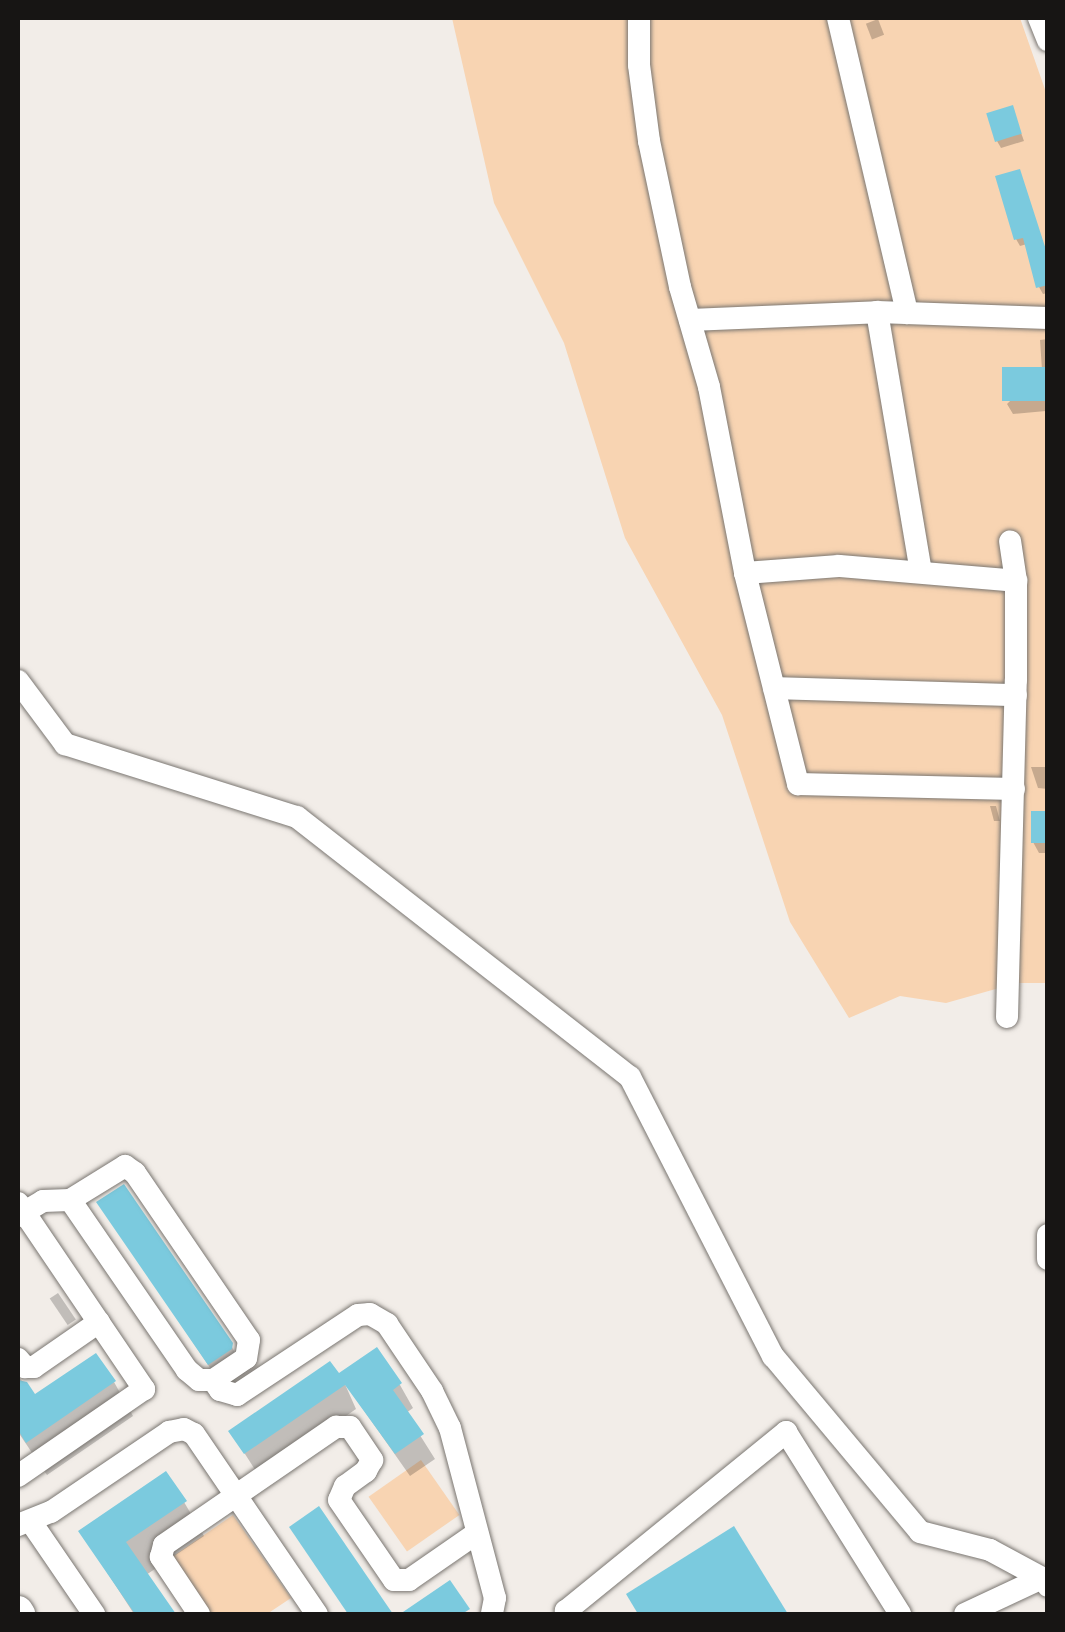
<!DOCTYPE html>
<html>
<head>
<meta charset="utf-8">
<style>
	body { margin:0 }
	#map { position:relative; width:1065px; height:1632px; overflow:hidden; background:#f2ede8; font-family:Lora,serif }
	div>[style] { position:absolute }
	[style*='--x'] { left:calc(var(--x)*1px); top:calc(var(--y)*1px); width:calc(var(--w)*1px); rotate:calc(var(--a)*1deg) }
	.green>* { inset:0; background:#f8d4b2; transform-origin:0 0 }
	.shadow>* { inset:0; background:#0003; transform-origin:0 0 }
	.building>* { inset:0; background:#7bcade; transform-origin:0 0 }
	.roads { filter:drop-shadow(0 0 2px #7a7671) drop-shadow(0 0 2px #7a7671) }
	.minor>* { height:22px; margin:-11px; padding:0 11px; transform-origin:11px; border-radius:11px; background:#fff }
	.major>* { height:30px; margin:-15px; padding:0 15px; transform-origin:15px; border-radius:15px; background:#fff }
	span { translate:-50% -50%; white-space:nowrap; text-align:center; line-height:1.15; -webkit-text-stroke:8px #fffaf6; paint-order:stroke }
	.frame { position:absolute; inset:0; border:20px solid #171514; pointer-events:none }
</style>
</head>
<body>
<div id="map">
	<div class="green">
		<div style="clip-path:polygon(452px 18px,1020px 18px,1048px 98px,1047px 983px,1017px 983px,946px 1003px,900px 996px,849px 1018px,790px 922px,722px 715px,625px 538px,564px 343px,494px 203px)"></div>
		<div style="left:421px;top:1460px;width:67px;height:64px;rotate:55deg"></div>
		<div style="clip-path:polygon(233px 1515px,291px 1598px,267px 1614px,207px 1614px,169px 1559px)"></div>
	</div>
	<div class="shadow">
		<div style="left:878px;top:19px;width:17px;height:13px;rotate:69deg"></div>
		<div style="clip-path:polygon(1012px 108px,1024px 141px,1001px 148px,997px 141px)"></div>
		<div style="clip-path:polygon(998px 178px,1048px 256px,1048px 293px,1043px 294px,1039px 287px,1027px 244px,1020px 246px,1016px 239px)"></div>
		<div style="clip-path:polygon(1048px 339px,1048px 426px,1046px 411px,1013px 414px,1007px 404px,1042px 370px,1040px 340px)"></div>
		<div style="clip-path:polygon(1031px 767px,1048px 767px,1048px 789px,1038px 788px)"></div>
		<div style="clip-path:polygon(990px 806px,996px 806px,1000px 821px,994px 821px)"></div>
		<div style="clip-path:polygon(1048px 813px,1048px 853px,1039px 853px,1033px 842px)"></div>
		<div style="clip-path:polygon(99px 1203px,231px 1345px,245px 1373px,223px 1387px)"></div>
		<div style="left:58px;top:1293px;width:32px;height:10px;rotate:56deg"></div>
		<div style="clip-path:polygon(18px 1376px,35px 1398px,114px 1382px,133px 1416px,47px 1475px,18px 1432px)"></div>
		<div style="clip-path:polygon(338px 1377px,400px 1385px,413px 1408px,406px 1413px,435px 1459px,410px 1476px,344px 1382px,356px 1409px,259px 1476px,231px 1432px)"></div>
		<div style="clip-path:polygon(184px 1502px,204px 1536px,146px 1575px,173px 1614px,134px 1614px,81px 1532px)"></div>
		<div style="clip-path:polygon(734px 1530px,785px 1614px,641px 1614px,630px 1595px)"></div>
	</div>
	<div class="building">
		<div style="left:1013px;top:105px;width:30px;height:28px;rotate:73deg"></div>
		<div style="clip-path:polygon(1020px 169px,1048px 256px,1048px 285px,1036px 288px,1023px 238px,1014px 240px,995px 176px)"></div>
		<div style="left:1048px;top:367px;width:34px;height:46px;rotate:90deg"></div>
		<div style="left:1031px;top:811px;width:17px;height:32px"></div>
		<div style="clip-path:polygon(124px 1184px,233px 1343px,232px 1349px,208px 1365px,96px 1202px)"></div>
		<div style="clip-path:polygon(377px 1347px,402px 1383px,393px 1390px,424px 1434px,395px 1454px,345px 1385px,244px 1454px,228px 1431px,330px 1361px,339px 1373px)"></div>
		<div style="clip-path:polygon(96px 1353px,116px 1381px,26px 1443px,18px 1430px,18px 1380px,27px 1382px,35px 1394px)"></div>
		<div style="clip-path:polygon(166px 1471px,187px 1501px,126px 1542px,176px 1614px,135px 1614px,78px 1531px)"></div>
		<div style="clip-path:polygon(319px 1506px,393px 1614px,348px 1614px,289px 1527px)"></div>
		<div style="clip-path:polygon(734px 1526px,788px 1614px,638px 1614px,626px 1594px)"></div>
		<div style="clip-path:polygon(450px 1580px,470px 1609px,462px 1614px,400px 1614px)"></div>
	</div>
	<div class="roads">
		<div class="minor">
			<div style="--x:639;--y:18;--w:47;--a:90"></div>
			<div style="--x:639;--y:65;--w:77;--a:82.5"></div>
			<div style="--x:649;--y:141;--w:149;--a:78"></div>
			<div style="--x:680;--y:287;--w:104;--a:73.8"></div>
			<div style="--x:709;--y:387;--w:189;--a:79"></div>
			<div style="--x:745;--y:573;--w:218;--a:75.9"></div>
			<div style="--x:798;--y:784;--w:216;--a:1.3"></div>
			<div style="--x:838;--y:18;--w:303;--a:76.8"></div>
			<div style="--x:1039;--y:18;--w:24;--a:68"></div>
			<div style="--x:877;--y:312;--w:263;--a:80.4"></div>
			<div style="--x:690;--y:320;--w:187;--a:-2.4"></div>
			<div style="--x:877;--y:312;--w:171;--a:2"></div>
			<div style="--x:745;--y:573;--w:94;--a:-4.3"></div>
			<div style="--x:839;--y:566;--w:178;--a:4.8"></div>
			<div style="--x:18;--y:681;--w:79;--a:53.3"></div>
			<div style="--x:65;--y:744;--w:243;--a:17.5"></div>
			<div style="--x:297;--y:817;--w:422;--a:38"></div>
			<div style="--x:630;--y:1077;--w:314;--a:62.9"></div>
			<div style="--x:773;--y:1356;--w:229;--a:50.1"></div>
			<div style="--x:920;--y:1532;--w:72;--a:14.4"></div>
			<div style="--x:990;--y:1550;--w:59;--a:28.3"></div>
			<div style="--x:774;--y:688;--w:242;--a:1.7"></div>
			<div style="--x:1007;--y:1017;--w:337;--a:-88.5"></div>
			<div style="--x:1016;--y:680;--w:99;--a:-90"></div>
			<div style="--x:1016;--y:581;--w:40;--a:-98.5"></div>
			<div style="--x:125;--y:1166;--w:12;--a:35"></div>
			<div style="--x:135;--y:1173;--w:202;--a:55.7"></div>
			<div style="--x:249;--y:1340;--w:18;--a:99"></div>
			<div style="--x:246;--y:1358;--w:40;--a:146"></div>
			<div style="--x:213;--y:1380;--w:14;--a:180"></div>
			<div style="--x:199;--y:1380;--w:16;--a:-140"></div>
			<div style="--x:187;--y:1370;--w:206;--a:-124.5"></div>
			<div style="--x:70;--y:1200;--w:65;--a:-31.7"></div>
			<div style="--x:18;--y:1203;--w:225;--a:55.9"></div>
			<div style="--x:144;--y:1389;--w:153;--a:145.4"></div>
			<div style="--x:18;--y:1216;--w:29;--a:-31"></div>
			<div style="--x:43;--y:1201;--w:27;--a:-2"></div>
			<div style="--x:1048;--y:1235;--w:24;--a:90"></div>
			<div style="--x:18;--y:1359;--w:11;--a:49"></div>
			<div style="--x:25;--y:1367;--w:9;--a:0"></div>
			<div style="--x:34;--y:1367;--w:79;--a:-34.7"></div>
			<div style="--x:213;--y:1380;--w:12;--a:55"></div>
			<div style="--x:220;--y:1390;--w:18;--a:16"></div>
			<div style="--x:237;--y:1395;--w:145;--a:-33.5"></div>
			<div style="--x:358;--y:1315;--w:12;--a:-5"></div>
			<div style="--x:370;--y:1314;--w:20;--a:30"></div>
			<div style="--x:387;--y:1324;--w:81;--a:56.1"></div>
			<div style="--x:432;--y:1391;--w:41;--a:64.1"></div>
			<div style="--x:450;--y:1428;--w:176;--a:75.2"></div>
			<div style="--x:495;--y:1598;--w:16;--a:101"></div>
			<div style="--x:31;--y:1522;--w:112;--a:55.6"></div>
			<div style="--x:18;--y:1525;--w:35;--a:-22"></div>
			<div style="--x:51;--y:1512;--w:143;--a:-34.1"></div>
			<div style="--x:169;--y:1432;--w:15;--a:-11"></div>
			<div style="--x:184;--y:1429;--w:11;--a:27"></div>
			<div style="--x:194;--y:1434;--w:218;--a:55.7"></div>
			<div style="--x:199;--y:1614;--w:69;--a:-123.7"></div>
			<div style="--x:161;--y:1557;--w:12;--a:-76"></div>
			<div style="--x:164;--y:1545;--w:209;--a:-34.5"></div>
			<div style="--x:336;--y:1427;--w:14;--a:0"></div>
			<div style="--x:350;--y:1427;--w:40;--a:56"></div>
			<div style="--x:372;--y:1460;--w:13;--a:119"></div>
			<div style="--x:366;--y:1471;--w:26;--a:144"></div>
			<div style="--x:345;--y:1486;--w:15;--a:113"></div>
			<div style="--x:339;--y:1500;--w:97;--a:55.5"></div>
			<div style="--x:394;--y:1580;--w:15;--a:0"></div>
			<div style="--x:409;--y:1580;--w:83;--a:-34.7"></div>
			<div style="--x:568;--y:1614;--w:4;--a:-124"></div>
			<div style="--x:566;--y:1611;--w:284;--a:-39.1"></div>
			<div style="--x:786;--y:1432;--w:215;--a:57.9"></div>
			<div style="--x:965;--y:1614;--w:85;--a:-25.1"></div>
			<div style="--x:1042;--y:1578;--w:10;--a:53"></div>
		</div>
		<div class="major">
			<div style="--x:18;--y:1611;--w:4;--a:56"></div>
		</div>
	</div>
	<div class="frame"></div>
</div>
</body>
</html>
